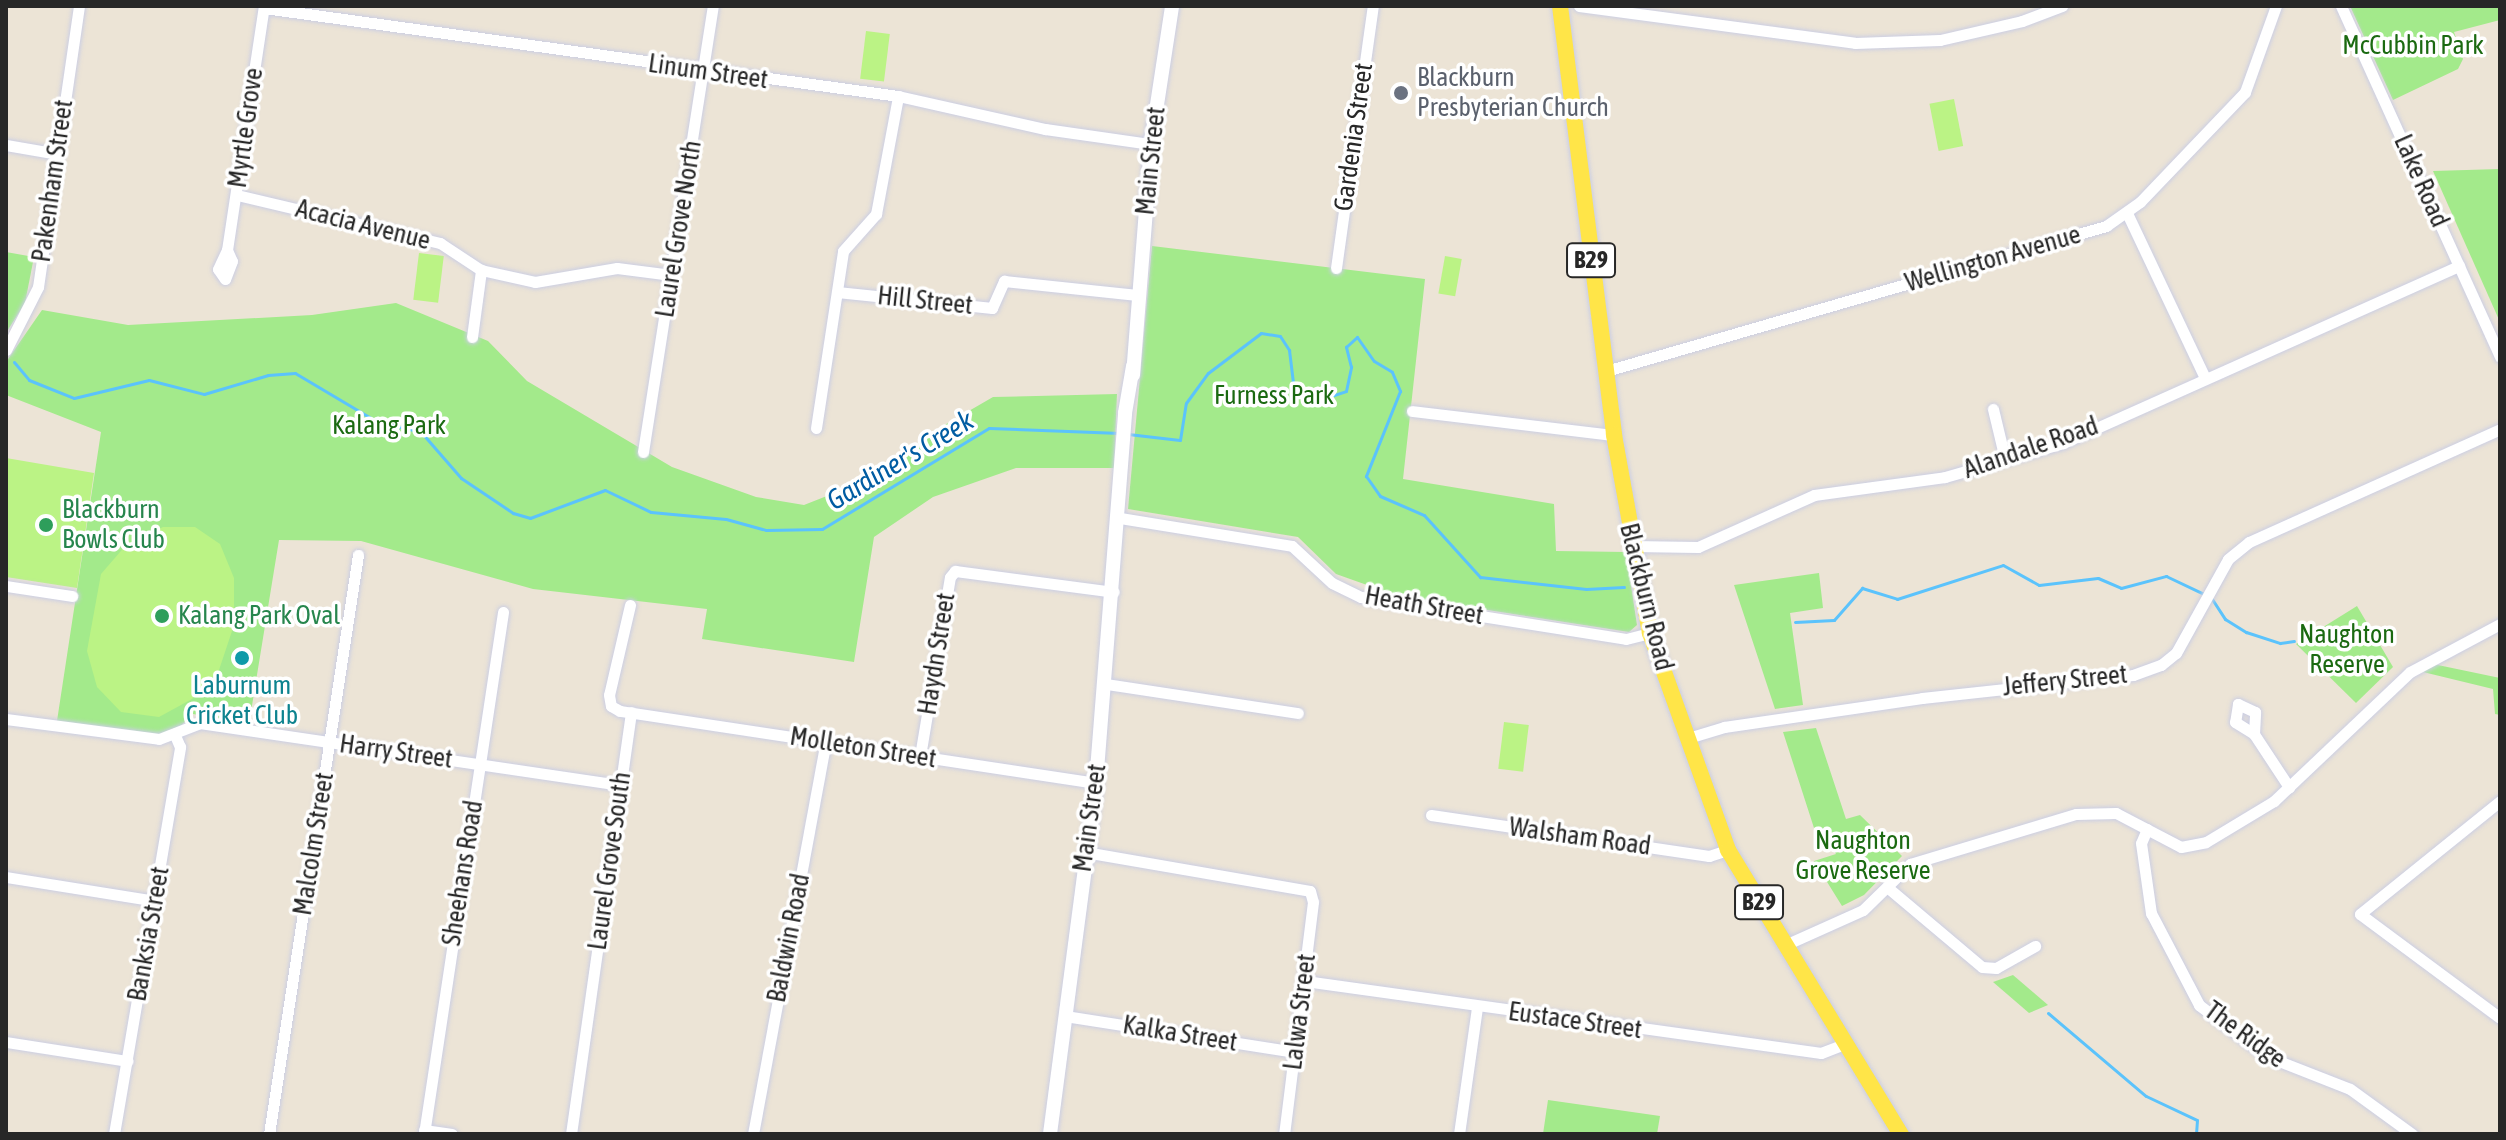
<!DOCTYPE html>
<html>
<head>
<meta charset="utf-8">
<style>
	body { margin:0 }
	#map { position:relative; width:2506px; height:1140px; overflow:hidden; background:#ece4d6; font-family:"Asap Condensed",sans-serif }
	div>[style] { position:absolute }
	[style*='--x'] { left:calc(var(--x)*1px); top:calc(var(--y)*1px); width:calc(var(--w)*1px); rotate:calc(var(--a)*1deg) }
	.green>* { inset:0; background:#a3ea8b }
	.pitch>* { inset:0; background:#bbf385; transform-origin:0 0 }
	.stream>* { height:3px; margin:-1.5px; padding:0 1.5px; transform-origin:1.5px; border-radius:1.5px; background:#5bc3fc }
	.roads { filter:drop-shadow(0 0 2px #cbcee3) drop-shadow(0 0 2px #cbcee3) }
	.minor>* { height:11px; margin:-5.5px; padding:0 5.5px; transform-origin:5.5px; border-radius:5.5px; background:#fff }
	.tertiary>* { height:14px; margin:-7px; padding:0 7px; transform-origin:7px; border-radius:7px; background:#fff }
	.primary>* { height:16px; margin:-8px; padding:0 8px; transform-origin:8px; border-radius:8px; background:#ffe548 }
	.dots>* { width:22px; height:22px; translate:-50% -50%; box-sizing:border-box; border:4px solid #fff; border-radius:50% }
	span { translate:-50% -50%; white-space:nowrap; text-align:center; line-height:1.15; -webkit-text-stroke:7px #fff; paint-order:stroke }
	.shield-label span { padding:2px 6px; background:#fff; border:2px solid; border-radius:6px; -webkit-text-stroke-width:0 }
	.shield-label { font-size:24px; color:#272727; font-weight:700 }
	.park-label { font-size:26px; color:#1b6a11 }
	.street-label { font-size:26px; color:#272727 }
	.worship-label { font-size:26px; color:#5b616d }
	.left { translate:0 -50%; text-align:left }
	.leisure-label { font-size:26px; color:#27864d }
	.culture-label { font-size:26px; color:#0d838f }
	.water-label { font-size:28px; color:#005ca2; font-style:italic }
	.frame { position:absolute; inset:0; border:8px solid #272727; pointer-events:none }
</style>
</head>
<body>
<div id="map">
	<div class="green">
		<div style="clip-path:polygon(2350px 6px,2500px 6px,2500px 20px,2454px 32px,2463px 59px,2458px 69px,2393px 100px)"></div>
		<div style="clip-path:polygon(2500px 169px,2500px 322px,2433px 171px)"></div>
		<div style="clip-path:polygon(1152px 246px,1425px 279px,1403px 479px,1554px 504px,1556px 551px,1626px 552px,1637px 625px,1629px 632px,1398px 596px,1336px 574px,1298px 537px,1128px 509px)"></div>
		<div style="clip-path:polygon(6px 252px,34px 257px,25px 303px,6px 333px)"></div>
		<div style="clip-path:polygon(396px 303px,488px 341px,527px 381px,672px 467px,756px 497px,804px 505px,875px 477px,936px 430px,993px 397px,1117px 394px,1114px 468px,1016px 468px,933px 497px,874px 537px,854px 662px,702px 639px,707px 609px,533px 589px,361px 541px,279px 540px,249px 724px,193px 714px,168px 738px,57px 721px,101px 432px,6px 395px,6px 362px,42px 310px,128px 325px,312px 315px)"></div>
		<div style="clip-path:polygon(1819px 573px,1823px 608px,1790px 613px,1803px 705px,1775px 709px,1734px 585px)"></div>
		<div style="clip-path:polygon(2357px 606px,2393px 667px,2356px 703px,2296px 644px)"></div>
		<div style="clip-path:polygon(2433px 664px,2500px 678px,2500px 715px,2495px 714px,2493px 689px,2423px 672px)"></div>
		<div style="clip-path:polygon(1816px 728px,1846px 819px,1860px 815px,1902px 856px,1864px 895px,1842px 906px,1814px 861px,1836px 854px,1820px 827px,1814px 828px,1783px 732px)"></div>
		<div style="clip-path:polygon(2013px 975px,2048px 1005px,2029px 1013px,1993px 982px)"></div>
		<div style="clip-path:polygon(1548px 1100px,1660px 1116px,1657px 1134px,1543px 1134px)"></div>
	</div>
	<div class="pitch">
		<div style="left:866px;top:31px;width:24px;height:48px;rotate:7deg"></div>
		<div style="left:1954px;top:99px;width:48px;height:25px;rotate:79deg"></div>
		<div style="left:419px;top:253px;width:25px;height:47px;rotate:7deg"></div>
		<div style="left:1445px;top:256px;width:17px;height:38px;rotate:10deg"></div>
		<div style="clip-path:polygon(6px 458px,94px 473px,77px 588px,6px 577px)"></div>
		<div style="clip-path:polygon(163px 527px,195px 527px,220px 544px,234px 578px,234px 625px,219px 670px,192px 699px,159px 717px,121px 712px,97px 687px,87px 651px,101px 574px,127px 544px)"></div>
		<div style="left:1504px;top:722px;width:25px;height:47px;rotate:7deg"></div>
	</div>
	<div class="stream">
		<div style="--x:14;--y:362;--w:23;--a:50"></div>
		<div style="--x:29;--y:380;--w:48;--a:21.8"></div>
		<div style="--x:74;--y:398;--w:77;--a:-13.5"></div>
		<div style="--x:149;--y:380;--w:57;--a:14.3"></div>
		<div style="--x:204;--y:394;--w:67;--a:-16.5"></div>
		<div style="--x:268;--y:375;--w:27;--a:-4"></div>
		<div style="--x:295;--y:373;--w:94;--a:30.7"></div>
		<div style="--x:376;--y:421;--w:46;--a:13.7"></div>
		<div style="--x:421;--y:432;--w:61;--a:49"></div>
		<div style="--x:461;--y:478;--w:63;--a:33.9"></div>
		<div style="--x:513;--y:513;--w:18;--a:16"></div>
		<div style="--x:530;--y:518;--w:80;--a:-20.5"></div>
		<div style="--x:605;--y:490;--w:51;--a:25.6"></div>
		<div style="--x:651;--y:512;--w:75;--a:5.3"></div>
		<div style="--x:726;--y:519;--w:41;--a:15.4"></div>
		<div style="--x:766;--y:530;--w:56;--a:-1"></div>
		<div style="--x:822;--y:529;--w:195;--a:-31.2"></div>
		<div style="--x:989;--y:428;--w:131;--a:2.2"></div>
		<div style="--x:1128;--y:434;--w:52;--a:6.6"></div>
		<div style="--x:1180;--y:440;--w:37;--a:-81"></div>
		<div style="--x:1186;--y:403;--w:37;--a:-54"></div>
		<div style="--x:1208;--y:373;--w:66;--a:-37"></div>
		<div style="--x:1261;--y:333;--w:19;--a:9"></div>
		<div style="--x:1280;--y:336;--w:17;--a:57"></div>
		<div style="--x:1289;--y:350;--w:34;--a:83"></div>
		<div style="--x:1293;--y:384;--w:24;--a:55"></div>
		<div style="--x:1307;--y:404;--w:41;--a:-18.4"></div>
		<div style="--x:1346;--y:391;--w:25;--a:-78"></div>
		<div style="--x:1351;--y:367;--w:21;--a:-104"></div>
		<div style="--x:1346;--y:347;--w:15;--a:-42"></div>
		<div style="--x:1357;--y:337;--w:29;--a:55"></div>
		<div style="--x:1374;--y:361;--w:21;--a:31"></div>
		<div style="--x:1392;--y:372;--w:21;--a:67"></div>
		<div style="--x:1400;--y:391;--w:92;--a:111.8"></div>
		<div style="--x:1366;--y:476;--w:24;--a:55"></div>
		<div style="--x:1380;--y:496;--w:48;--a:23.4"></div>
		<div style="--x:1424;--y:515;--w:84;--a:47.9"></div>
		<div style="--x:1480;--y:577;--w:107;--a:6.5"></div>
		<div style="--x:1586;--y:589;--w:38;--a:-3"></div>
		<div style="--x:2212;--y:599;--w:24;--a:57"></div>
		<div style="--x:2225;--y:619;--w:25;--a:32"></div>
		<div style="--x:2246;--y:632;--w:36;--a:18"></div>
		<div style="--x:2280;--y:643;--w:14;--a:-8"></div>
		<div style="--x:1795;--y:622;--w:39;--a:-3"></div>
		<div style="--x:1834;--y:620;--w:43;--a:-48.8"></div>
		<div style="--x:1862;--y:588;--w:37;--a:17"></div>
		<div style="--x:1897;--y:599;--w:111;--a:-17.8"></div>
		<div style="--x:2003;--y:565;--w:41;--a:29.1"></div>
		<div style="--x:2039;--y:585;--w:59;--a:-6.8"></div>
		<div style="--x:2098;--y:578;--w:25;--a:23"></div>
		<div style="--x:2121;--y:588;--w:47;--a:-14.9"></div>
		<div style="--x:2166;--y:576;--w:44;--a:25.4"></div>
		<div style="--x:2048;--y:1013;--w:128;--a:40.3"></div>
		<div style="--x:2146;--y:1096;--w:56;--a:25.2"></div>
		<div style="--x:2197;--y:1120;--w:14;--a:94"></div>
	</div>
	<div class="roads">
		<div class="minor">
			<div style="--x:1579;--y:6;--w:278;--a:7.6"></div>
			<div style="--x:1855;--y:43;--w:85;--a:-2"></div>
			<div style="--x:1940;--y:40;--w:84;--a:-13"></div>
			<div style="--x:2022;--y:21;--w:43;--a:-20.6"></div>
			<div style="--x:2341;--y:6;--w:385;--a:65.6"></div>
			<div style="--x:264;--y:8;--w:640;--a:7.9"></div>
			<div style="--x:898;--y:96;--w:151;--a:12.7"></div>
			<div style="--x:1045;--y:129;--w:107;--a:8.1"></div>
			<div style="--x:6;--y:145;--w:53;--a:9.8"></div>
			<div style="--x:237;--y:195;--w:209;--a:13.3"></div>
			<div style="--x:440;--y:243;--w:49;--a:33.4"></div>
			<div style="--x:481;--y:270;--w:55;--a:12.5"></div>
			<div style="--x:535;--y:282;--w:83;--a:-9.7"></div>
			<div style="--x:617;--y:268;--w:55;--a:7.3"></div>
			<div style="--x:2127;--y:213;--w:183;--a:64.7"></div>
			<div style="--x:227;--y:250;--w:247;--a:-81.4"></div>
			<div style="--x:227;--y:250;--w:12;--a:66"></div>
			<div style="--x:232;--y:261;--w:19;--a:111"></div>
			<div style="--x:225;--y:279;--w:12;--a:-125"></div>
			<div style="--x:218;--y:269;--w:21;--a:-65"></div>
			<div style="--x:1336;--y:268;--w:265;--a:-82"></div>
			<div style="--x:837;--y:292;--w:156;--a:5.9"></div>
			<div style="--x:992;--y:308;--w:30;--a:-66"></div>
			<div style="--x:1004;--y:281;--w:134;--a:6"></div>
			<div style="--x:472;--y:337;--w:68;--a:-82.3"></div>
			<div style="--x:6;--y:350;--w:71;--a:-63.1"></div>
			<div style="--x:38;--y:287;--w:284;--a:-81.7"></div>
			<div style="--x:1606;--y:371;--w:521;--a:-16.17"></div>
			<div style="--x:2106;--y:226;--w:42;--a:-35.2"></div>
			<div style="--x:2140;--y:202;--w:152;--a:-46.3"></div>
			<div style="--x:2245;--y:92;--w:91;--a:-70.2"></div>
			<div style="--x:1993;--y:409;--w:51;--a:76.5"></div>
			<div style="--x:1412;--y:411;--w:203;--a:6.8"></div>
			<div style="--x:816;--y:428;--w:179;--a:-81.3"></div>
			<div style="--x:843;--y:251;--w:50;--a:-48.3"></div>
			<div style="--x:876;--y:214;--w:120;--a:-79.4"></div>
			<div style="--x:643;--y:452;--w:451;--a:-81.1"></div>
			<div style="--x:1120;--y:518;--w:174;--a:9.2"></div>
			<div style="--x:1292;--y:546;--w:54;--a:42.8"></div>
			<div style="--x:1332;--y:583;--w:32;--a:26"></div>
			<div style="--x:1361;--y:597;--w:268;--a:9"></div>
			<div style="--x:1626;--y:639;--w:25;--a:-14"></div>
			<div style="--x:1631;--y:546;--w:67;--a:0.9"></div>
			<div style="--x:1698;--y:547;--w:127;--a:-24.1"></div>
			<div style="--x:1814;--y:495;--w:132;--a:-7.8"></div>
			<div style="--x:1945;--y:477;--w:123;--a:-16.1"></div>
			<div style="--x:2063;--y:443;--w:434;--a:-24.1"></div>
			<div style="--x:6;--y:586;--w:67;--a:8.6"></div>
			<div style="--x:630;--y:605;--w:92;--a:103.1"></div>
			<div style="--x:609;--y:695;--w:11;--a:80"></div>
			<div style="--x:611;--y:706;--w:10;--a:29"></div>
			<div style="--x:620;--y:711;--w:481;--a:8.6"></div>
			<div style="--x:1106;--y:684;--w:194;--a:8.6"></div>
			<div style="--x:6;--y:719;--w:154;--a:7.4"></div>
			<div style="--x:159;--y:739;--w:44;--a:-21.3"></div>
			<div style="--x:200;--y:723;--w:425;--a:8.4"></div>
			<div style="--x:2254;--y:734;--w:22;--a:-87"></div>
			<div style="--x:2255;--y:712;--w:19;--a:-155"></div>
			<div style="--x:2238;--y:704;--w:18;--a:99"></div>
			<div style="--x:2235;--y:722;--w:22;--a:32"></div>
			<div style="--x:2254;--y:734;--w:64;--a:56.6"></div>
			<div style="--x:1688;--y:738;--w:38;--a:-17"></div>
			<div style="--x:1724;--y:727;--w:200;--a:-8.3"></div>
			<div style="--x:1922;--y:698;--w:212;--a:-6.2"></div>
			<div style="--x:2133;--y:675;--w:30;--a:-20"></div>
			<div style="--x:2161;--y:665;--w:19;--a:-39"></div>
			<div style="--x:2176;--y:653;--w:107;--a:-61"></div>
			<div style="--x:2228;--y:559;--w:27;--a:-39"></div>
			<div style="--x:2249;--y:542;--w:275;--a:-24.2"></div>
			<div style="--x:920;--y:756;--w:181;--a:-80.5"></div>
			<div style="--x:950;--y:577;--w:8;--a:-50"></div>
			<div style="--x:955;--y:571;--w:160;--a:7.5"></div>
			<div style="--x:2500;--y:801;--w:180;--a:141.1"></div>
			<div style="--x:2360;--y:914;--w:174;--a:36.6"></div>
			<div style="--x:1431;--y:815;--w:281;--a:8.4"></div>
			<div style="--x:1709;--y:856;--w:20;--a:-18"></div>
			<div style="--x:2147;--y:829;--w:15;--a:113"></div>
			<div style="--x:2141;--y:843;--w:71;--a:81.9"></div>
			<div style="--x:2151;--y:913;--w:104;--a:62.4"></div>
			<div style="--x:2199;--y:1005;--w:84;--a:37.3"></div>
			<div style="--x:2266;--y:1056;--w:90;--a:21.4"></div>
			<div style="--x:2350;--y:1089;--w:77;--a:36"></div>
			<div style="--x:1085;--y:852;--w:228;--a:9.8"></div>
			<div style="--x:1310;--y:891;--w:11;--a:75"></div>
			<div style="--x:1313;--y:902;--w:234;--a:97.1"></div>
			<div style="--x:6;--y:877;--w:152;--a:9.1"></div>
			<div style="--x:1887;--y:887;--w:124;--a:40.1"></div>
			<div style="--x:1982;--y:967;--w:14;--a:4"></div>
			<div style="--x:1996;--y:968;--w:45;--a:-29.4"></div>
			<div style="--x:1785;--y:945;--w:85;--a:-24.2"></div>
			<div style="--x:1863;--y:910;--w:66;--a:-44.4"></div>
			<div style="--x:1910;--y:864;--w:173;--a:-16.8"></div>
			<div style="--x:2076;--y:814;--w:40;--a:-1.4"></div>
			<div style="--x:2116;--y:813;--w:73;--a:27.6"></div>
			<div style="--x:2181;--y:847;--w:25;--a:-11"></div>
			<div style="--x:2206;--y:842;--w:79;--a:-31.1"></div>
			<div style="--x:2274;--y:801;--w:187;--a:-43.5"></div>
			<div style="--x:2410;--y:672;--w:102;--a:-28.1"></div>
			<div style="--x:1305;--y:981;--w:521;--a:7.94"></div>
			<div style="--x:1821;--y:1053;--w:26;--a:-21"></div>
			<div style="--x:1065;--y:1016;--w:233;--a:8.9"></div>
			<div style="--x:6;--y:1042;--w:123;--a:8.9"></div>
			<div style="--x:424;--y:1130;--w:28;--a:8"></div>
			<div style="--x:114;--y:1134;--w:393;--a:-80.3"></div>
			<div style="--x:180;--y:747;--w:13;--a:-113"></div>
			<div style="--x:269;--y:1134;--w:586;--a:-81.26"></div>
			<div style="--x:424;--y:1134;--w:528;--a:-81.39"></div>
			<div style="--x:571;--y:1134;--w:426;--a:-81.9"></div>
			<div style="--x:753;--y:1134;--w:399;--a:-79.5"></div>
			<div style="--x:1459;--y:1134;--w:128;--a:-81.9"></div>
		</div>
		<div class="tertiary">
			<div style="--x:1133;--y:375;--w:232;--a:-85.5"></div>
			<div style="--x:1151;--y:144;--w:140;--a:-81.3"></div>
			<div style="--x:1050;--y:1134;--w:354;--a:-82.5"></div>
			<div style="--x:1096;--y:783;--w:371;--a:-85.5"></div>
			<div style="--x:1125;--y:413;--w:48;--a:-80.3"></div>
		</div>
		<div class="primary">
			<div style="--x:1560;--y:6;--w:432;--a:82.8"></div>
			<div style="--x:1614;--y:435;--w:201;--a:79.7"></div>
			<div style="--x:1650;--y:633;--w:231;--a:70.2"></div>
			<div style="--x:1728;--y:850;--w:333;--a:58.7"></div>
		</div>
	</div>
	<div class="dots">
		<div style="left:1401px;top:93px;background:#6b7280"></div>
		<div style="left:46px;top:525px;background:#2e9e5b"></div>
		<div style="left:162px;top:616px;background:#2e9e5b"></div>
		<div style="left:242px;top:658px;background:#0f9aa8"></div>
	</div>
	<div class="shield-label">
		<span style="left:1591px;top:260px">B29</span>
		<span style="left:1759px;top:902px">B29</span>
	</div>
	<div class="park-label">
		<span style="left:2413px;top:46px">McCubbin Park</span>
		<span style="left:1274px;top:396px">Furness Park</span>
		<span style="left:389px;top:426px">Kalang Park</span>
		<span style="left:2347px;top:650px">Naughton<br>Reserve</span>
		<span style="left:1863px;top:856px">Naughton<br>Grove Reserve</span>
	</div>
	<div class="street-label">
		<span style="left:708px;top:72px;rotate:8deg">Linum Street</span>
		<span style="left:246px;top:128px;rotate:-82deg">Myrtle Grove</span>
		<span style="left:1354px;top:137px;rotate:-82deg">Gardenia Street</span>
		<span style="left:1151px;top:161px;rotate:-84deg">Main Street</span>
		<span style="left:53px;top:181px;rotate:-82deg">Pakenham Street</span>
		<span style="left:2421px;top:181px;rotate:66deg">Lake Road</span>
		<span style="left:363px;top:225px;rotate:14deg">Acacia Avenue</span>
		<span style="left:679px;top:229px;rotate:-81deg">Laurel Grove North</span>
		<span style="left:1993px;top:259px;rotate:-16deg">Wellington Avenue</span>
		<span style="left:925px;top:301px;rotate:6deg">Hill Street</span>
		<span style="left:2031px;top:448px;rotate:-19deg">Alandale Road</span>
		<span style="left:1646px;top:597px;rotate:76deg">Blackburn Road</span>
		<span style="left:1424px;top:606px;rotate:10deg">Heath Street</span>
		<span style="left:937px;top:654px;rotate:-81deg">Haydn Street</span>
		<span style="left:2065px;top:681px;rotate:-6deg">Jeffery Street</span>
		<span style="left:863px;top:748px;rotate:9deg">Molleton Street</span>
		<span style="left:396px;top:752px;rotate:8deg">Harry Street</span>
		<span style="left:1090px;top:818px;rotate:-82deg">Main Street</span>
		<span style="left:1580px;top:837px;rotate:8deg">Walsham Road</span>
		<span style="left:314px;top:844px;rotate:-81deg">Malcolm Street</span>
		<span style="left:610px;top:861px;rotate:-82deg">Laurel Grove South</span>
		<span style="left:463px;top:873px;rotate:-81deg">Sheehans Road</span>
		<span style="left:149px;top:934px;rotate:-80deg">Banksia Street</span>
		<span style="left:789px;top:938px;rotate:-79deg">Baldwin Road</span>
		<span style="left:1300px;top:1012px;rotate:-83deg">Lalwa Street</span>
		<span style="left:1575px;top:1021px;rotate:8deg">Eustace Street</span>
		<span style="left:1180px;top:1034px;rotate:9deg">Kalka Street</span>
		<span style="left:2245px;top:1035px;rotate:36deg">The Ridge</span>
	</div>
	<div class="worship-label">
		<span class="left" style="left:1417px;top:93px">Blackburn<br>Presbyterian Church</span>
	</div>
	<div class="leisure-label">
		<span class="left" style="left:62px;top:525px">Blackburn<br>Bowls Club</span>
		<span class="left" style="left:178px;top:616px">Kalang Park Oval</span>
	</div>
	<div class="culture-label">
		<span style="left:242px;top:701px">Laburnum<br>Cricket Club</span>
	</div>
	<div class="water-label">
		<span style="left:900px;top:460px;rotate:-31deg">Gardiner's Creek</span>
	</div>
	<div class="frame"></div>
</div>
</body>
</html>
